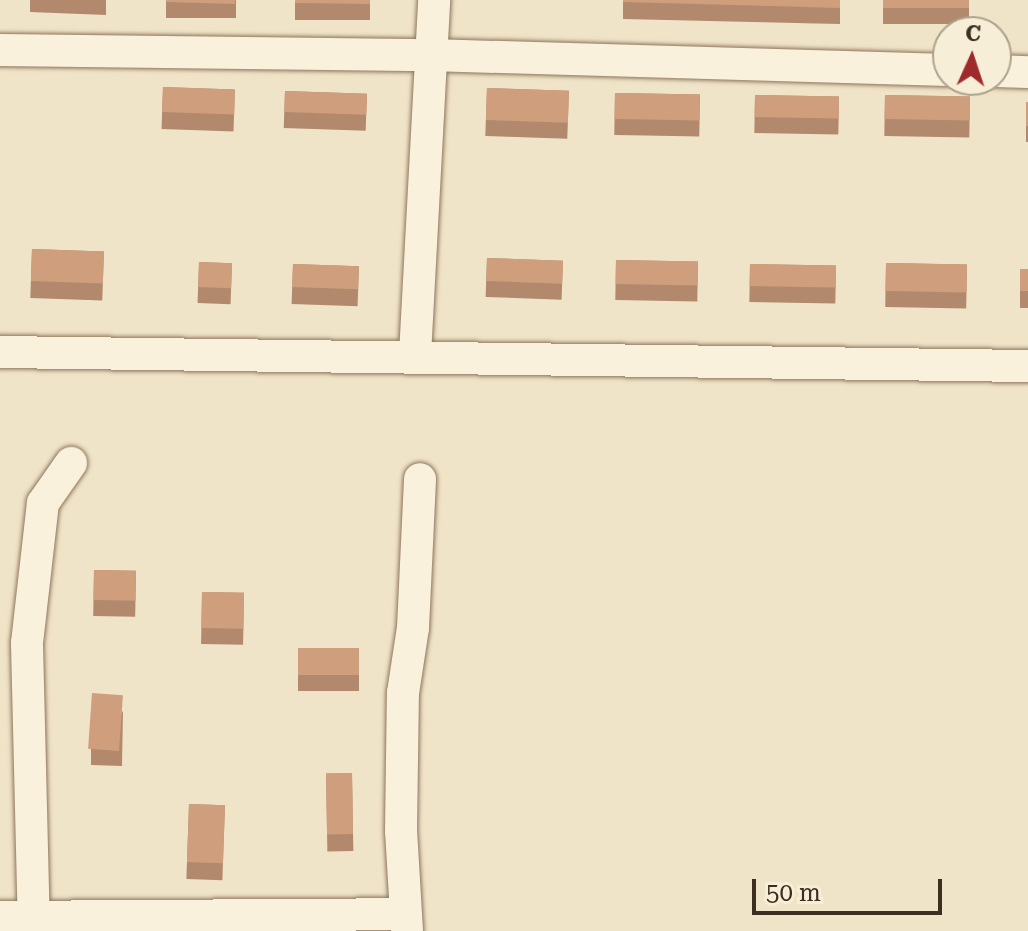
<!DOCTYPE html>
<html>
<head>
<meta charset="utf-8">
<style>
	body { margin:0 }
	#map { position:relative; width:1028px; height:931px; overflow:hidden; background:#f0e4c8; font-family:"Roboto Serif",serif }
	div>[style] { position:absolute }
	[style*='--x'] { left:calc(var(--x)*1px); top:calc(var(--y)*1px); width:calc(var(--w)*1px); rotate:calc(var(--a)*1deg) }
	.roads { filter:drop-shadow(0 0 2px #8d765c) drop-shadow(0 0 2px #8d765c) }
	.minor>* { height:32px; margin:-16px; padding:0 16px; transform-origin:16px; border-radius:16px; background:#faf1dc }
	.wall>* { inset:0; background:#b2896c; transform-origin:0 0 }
	.building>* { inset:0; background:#cf9f7d; transform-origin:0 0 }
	span { translate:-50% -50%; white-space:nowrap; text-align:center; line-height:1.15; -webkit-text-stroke:8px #f7eed8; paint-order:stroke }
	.north { position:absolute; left:932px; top:16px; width:80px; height:80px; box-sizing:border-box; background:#f7eed8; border:2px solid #ada18e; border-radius:50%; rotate:3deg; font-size:22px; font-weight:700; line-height:32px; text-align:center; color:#3d2e20 }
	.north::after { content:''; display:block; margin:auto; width:28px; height:36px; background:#9e2a2b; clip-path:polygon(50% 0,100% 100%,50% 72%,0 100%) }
	.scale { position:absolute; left:752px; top:879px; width:190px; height:36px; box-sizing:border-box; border:4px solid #3d2e20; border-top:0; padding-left:10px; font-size:24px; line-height:28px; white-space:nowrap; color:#3d2e20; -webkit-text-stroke:6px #f7eed8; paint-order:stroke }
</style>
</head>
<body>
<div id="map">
	<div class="roads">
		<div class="minor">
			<div style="--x:0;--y:50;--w:430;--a:0.7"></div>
			<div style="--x:430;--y:55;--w:518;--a:1.66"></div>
			<div style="--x:996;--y:71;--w:32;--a:2"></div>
			<div style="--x:0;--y:352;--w:1028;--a:0.78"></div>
			<div style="--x:415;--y:355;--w:356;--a:-86.9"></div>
			<div style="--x:0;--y:917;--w:405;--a:-0.4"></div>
			<div style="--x:34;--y:931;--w:288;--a:-91.4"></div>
			<div style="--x:27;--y:643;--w:141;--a:-83.5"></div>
			<div style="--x:43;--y:503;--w:49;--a:-55"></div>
			<div style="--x:407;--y:931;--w:100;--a:-93.4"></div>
			<div style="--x:401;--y:831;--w:138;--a:-89.2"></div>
			<div style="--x:403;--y:693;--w:66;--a:-81.3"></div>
			<div style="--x:413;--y:628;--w:149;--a:-87.3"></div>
		</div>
	</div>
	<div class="wall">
		<div style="clip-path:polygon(30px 0,106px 0,106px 15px,30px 12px)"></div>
		<div style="left:166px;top:0;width:70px;height:18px"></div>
		<div style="left:295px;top:0;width:75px;height:20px"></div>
		<div style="clip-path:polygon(623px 0,840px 0,840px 24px,623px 19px)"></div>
		<div style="left:883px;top:0;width:86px;height:24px"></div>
		<div style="left:163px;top:87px;width:72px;height:42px;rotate:2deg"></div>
		<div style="left:487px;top:88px;width:82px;height:48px;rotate:2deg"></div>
		<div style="left:285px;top:91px;width:82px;height:37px;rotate:2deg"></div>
		<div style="left:615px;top:93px;width:85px;height:42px;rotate:1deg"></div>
		<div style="left:755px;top:95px;width:84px;height:38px;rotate:1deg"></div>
		<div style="left:885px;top:95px;width:85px;height:41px;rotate:1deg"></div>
		<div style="left:1026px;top:102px;width:2px;height:40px"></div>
		<div style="left:32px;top:249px;width:72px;height:49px;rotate:2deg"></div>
		<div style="left:487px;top:258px;width:76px;height:39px;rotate:2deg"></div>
		<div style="left:616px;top:260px;width:82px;height:40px;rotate:1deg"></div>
		<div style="left:199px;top:262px;width:33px;height:41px;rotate:2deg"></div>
		<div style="left:886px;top:263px;width:81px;height:44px;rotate:1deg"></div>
		<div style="left:293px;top:264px;width:66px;height:40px;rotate:2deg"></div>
		<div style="left:750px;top:264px;width:86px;height:38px;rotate:1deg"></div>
		<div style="left:1020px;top:269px;width:8px;height:39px"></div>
		<div style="left:94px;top:570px;width:42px;height:46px;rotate:1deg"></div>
		<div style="left:202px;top:592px;width:42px;height:52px;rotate:1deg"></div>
		<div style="left:359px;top:648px;width:43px;height:61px;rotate:90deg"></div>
		<div style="clip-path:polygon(123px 711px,122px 766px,91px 765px,91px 749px)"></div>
		<div style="left:352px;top:773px;width:78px;height:26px;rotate:89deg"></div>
		<div style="left:189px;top:804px;width:36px;height:75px;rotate:2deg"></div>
	</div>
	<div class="building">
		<div style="clip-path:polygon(166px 0,235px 0,235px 4px,166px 2px)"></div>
		<div style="clip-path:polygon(295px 0,370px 0,370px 4px,295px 3px)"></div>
		<div style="clip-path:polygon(623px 0,840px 0,840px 8px,623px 2px)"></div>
		<div style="left:883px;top:0;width:86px;height:8px"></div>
		<div style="left:163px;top:87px;width:72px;height:25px;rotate:2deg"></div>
		<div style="left:487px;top:88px;width:82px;height:32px;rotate:2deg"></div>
		<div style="left:285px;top:91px;width:82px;height:21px;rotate:2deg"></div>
		<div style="left:615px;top:93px;width:85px;height:26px;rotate:1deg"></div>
		<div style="left:755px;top:95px;width:84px;height:22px;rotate:1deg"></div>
		<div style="left:885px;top:95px;width:85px;height:24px;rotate:1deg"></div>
		<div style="left:1026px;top:102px;width:2px;height:24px"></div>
		<div style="left:32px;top:249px;width:72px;height:32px;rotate:2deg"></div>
		<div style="left:487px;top:258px;width:76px;height:23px;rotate:2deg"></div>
		<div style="left:616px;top:260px;width:82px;height:24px;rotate:1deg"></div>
		<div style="left:199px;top:262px;width:33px;height:25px;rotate:2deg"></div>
		<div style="left:886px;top:263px;width:81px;height:28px;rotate:1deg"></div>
		<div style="left:293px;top:264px;width:66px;height:23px;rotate:2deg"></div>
		<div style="left:750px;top:264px;width:86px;height:22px;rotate:1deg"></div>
		<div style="left:1020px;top:269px;width:8px;height:22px"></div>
		<div style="left:94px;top:570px;width:42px;height:30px;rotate:1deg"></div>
		<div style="left:202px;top:592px;width:42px;height:36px;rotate:1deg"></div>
		<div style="left:359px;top:648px;width:27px;height:61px;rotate:90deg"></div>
		<div style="left:92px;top:693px;width:31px;height:56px;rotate:4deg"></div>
		<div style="left:352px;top:773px;width:61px;height:26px;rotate:89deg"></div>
		<div style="left:189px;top:804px;width:36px;height:58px;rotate:2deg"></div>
	</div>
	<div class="north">С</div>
	<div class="scale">50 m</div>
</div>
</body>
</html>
